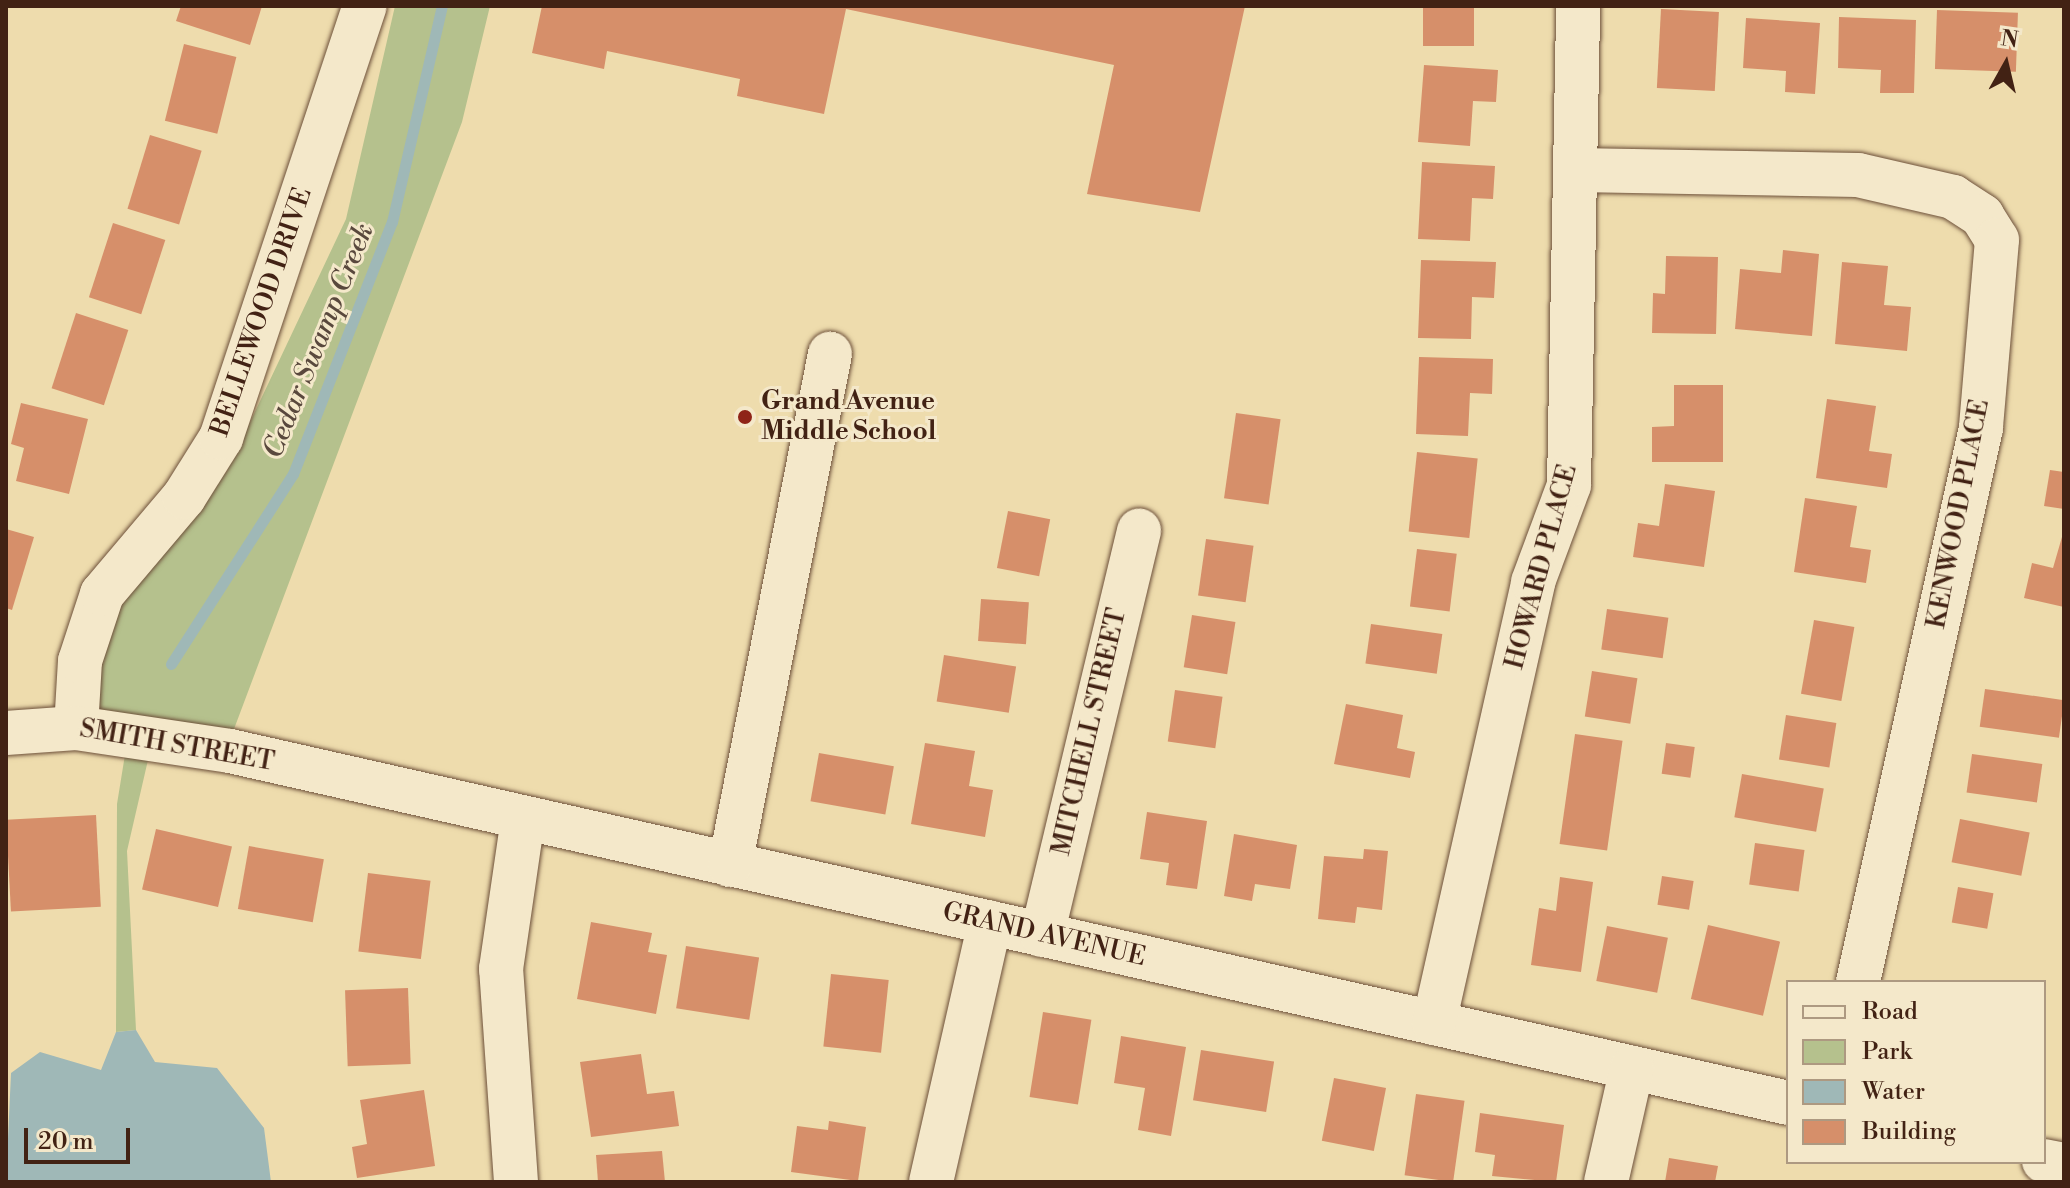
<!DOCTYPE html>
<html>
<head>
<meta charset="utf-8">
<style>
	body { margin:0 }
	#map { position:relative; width:2070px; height:1188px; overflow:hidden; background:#eedcad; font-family:"Libre Bodoni",serif }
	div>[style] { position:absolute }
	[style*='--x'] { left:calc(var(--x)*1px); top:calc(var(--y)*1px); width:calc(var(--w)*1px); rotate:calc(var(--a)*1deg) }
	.green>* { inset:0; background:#b5c18d }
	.water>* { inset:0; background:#9fb8b7 }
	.stream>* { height:11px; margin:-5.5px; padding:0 5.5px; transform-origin:5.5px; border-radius:5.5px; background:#9fb8b7 }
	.building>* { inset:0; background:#d68f6a; transform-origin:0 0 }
	.roads { filter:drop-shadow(0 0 2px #6d503a) drop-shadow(0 0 2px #6d503a) }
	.minor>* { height:44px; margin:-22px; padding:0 22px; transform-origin:22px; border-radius:22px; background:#f4e8ca }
	.dots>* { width:22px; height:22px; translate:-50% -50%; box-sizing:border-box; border:4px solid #f4e8ca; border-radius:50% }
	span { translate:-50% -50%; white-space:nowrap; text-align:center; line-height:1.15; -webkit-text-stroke:6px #f4e8ca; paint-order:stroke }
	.street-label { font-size:26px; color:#422214 }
	.poi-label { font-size:26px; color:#422214; font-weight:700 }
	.left { translate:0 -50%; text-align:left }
	.water-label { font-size:28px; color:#59483d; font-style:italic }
	.frame { position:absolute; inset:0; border:8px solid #422214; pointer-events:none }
	.legend { position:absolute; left:1786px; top:980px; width:260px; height:184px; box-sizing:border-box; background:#f4e8ca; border:2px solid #ad9981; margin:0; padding:10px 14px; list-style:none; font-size:24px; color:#422214 }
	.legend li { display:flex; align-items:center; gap:16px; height:40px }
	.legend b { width:40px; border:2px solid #ad9981 }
	.north { position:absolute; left:1966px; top:24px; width:80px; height:80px; -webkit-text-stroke:6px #f4e8ca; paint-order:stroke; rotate:8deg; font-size:22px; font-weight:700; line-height:32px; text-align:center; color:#422214 }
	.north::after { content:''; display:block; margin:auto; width:28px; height:36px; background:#422214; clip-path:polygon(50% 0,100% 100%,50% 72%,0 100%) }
	.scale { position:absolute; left:24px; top:1128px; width:106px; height:36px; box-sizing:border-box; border:4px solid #422214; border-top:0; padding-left:10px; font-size:24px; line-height:28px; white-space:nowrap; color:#422214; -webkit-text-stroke:6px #f4e8ca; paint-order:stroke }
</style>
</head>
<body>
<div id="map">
	<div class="green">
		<div style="clip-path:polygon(395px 6px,490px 6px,462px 122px,228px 745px,154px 734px,127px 851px,136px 1030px,116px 1032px,117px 804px,129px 730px,82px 724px,94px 631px,227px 471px,346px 219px)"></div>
	</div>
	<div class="water">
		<div style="clip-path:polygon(136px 1030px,155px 1062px,217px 1068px,264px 1128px,271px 1182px,6px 1182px,11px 1073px,40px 1052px,101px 1070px,116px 1032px)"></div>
	</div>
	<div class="stream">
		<div style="--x:171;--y:664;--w:226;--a:-57.3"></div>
		<div style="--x:293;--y:474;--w:271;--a:-68.6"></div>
		<div style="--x:392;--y:222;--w:222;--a:-77"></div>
	</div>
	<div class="building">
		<div style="clip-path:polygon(181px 6px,262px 6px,250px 45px,176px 21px)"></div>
		<div style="clip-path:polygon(542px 6px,1245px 6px,1200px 212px,1087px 194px,1114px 65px,846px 9px,824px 114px,737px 96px,740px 79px,607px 51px,604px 69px,532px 53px)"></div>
		<div style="left:1423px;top:6px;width:51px;height:40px"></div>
		<div style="left:1661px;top:9px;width:58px;height:79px;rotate:3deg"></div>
		<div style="left:1937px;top:10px;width:81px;height:59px;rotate:2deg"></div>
		<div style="clip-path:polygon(1839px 17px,1916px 20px,1914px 93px,1880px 93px,1881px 70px,1838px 68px)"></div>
		<div style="clip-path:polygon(1746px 18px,1820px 23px,1815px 94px,1785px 92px,1786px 71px,1743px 68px)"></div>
		<div style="left:184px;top:44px;width:54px;height:79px;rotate:14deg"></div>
		<div style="clip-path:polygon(1424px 65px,1498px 70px,1496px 102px,1473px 101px,1470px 146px,1418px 142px)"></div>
		<div style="left:150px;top:135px;width:54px;height:77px;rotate:17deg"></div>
		<div style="clip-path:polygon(1422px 162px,1495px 166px,1493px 199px,1472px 198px,1470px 241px,1418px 239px)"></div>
		<div style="left:113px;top:223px;width:55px;height:78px;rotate:18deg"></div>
		<div style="clip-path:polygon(1783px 250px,1819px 254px,1812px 336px,1735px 329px,1740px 269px,1781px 273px)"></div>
		<div style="clip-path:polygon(1666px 256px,1718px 257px,1716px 334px,1652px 333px,1653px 293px,1665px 294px)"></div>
		<div style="clip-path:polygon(1421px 260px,1496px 262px,1494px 298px,1472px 297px,1471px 339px,1418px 338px)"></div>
		<div style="clip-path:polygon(1842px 262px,1888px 266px,1884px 305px,1911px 307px,1907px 351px,1835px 344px)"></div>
		<div style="left:76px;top:313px;width:55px;height:79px;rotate:18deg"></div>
		<div style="clip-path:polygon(1419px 357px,1493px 359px,1492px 394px,1470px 393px,1468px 436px,1416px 434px)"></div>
		<div style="clip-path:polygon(1674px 385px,1723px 385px,1723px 462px,1652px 462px,1652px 427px,1674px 426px)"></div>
		<div style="clip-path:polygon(1827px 399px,1876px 406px,1869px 451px,1892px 454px,1887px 488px,1816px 478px)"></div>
		<div style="clip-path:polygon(21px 403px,88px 419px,69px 494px,16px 481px,24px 448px,11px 444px)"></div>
		<div style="left:1236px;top:413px;width:45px;height:86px;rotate:8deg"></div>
		<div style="left:1417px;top:452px;width:61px;height:80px;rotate:6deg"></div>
		<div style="clip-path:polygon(2050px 470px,2064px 472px,2064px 509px,2044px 506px)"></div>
		<div style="clip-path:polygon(1665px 484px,1715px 491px,1704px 567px,1633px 557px,1638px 523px,1659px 526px)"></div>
		<div style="clip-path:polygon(1805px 498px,1857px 506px,1850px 547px,1871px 550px,1866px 583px,1794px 572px)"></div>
		<div style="left:1008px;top:511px;width:43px;height:58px;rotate:11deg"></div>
		<div style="clip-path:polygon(6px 529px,34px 537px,12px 610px,6px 608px)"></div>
		<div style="clip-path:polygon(2064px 530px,2064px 607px,2024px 598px,2032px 563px,2053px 568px)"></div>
		<div style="left:1206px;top:539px;width:48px;height:57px;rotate:8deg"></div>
		<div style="left:1417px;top:549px;width:40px;height:58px;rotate:7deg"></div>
		<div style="left:981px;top:599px;width:48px;height:42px;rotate:4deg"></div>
		<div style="left:1607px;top:609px;width:62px;height:41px;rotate:8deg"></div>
		<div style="left:1192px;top:615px;width:44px;height:53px;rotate:9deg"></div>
		<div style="left:1814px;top:620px;width:41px;height:75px;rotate:10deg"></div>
		<div style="left:1371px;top:624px;width:72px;height:40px;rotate:8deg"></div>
		<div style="left:944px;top:655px;width:73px;height:47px;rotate:9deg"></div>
		<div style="left:1592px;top:671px;width:46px;height:46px;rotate:9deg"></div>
		<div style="left:1985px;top:689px;width:80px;height:38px;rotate:8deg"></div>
		<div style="left:1175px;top:690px;width:48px;height:52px;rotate:8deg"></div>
		<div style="clip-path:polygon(1346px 704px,1403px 715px,1397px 748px,1415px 752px,1410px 778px,1334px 764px)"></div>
		<div style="left:1786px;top:715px;width:51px;height:45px;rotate:9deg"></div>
		<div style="left:1575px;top:734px;width:48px;height:111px;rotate:8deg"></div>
		<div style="clip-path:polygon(925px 743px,975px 751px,969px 786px,993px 790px,985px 837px,911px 824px)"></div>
		<div style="left:1666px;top:743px;width:29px;height:31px;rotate:8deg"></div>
		<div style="left:819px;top:753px;width:76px;height:49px;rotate:10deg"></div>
		<div style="left:1972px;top:754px;width:71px;height:39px;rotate:8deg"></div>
		<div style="left:1742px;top:774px;width:83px;height:44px;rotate:10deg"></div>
		<div style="clip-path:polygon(1147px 812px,1207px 821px,1197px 889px,1166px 885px,1169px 863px,1140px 859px)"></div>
		<div style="left:96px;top:815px;width:92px;height:90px;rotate:87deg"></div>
		<div style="left:1960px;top:819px;width:71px;height:44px;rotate:11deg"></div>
		<div style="left:156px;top:829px;width:78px;height:62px;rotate:13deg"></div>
		<div style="clip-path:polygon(1234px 834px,1297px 845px,1290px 889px,1255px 884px,1252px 901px,1224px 896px)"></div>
		<div style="left:1755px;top:843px;width:50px;height:42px;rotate:8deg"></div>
		<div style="left:249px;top:846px;width:76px;height:64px;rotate:10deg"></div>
		<div style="clip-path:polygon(1364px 849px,1388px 851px,1382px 910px,1357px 907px,1355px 923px,1318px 919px,1324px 856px,1363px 859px)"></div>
		<div style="left:368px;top:873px;width:63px;height:79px;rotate:7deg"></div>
		<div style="left:1662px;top:876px;width:32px;height:29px;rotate:9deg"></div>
		<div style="clip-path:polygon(1560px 877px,1593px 882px,1581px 972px,1531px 965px,1539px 908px,1556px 911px)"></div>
		<div style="left:1958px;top:887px;width:36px;height:36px;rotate:10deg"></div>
		<div style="clip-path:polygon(591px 922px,652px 933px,648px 952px,667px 955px,656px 1014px,577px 999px)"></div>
		<div style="left:1708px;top:925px;width:74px;height:76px;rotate:13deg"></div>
		<div style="left:1607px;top:926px;width:62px;height:56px;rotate:11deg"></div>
		<div style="left:686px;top:946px;width:74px;height:63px;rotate:9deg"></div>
		<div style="left:831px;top:974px;width:58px;height:73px;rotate:6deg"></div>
		<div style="left:408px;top:988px;width:76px;height:63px;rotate:88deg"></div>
		<div style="left:1043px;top:1012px;width:49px;height:86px;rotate:9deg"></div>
		<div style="clip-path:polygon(1121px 1036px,1186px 1047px,1171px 1136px,1138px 1130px,1145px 1088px,1114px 1083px)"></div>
		<div style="left:1201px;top:1050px;width:74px;height:51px;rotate:9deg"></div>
		<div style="clip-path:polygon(641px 1054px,647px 1094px,674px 1091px,679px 1126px,591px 1137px,580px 1062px)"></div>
		<div style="left:1334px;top:1078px;width:53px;height:64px;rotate:11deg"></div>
		<div style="clip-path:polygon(424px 1090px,435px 1166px,357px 1178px,352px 1147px,367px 1144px,360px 1100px)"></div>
		<div style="left:1416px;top:1094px;width:49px;height:82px;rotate:8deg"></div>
		<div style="clip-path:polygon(1480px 1113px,1564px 1125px,1556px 1182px,1492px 1176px,1495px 1155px,1475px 1152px)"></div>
		<div style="clip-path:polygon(829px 1121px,866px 1127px,858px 1181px,791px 1172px,797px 1126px,828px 1130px)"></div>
		<div style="clip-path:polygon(662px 1151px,665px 1182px,598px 1182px,596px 1155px)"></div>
		<div style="clip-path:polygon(1669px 1158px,1718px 1166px,1715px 1182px,1665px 1182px)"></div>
	</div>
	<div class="roads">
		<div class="minor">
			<div style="--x:1576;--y:170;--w:282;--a:1"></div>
			<div style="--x:1858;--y:175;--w:98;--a:13"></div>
			<div style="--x:1953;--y:197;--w:35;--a:33"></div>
			<div style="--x:1982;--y:216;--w:28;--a:58"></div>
			<div style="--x:1997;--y:240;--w:189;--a:94.9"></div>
			<div style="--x:1981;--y:428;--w:567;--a:102.52"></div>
			<div style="--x:76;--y:728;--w:67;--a:-86.6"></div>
			<div style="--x:80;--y:661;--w:71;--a:-71.8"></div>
			<div style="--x:102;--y:594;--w:127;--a:-49.8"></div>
			<div style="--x:184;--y:497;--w:70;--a:-57.9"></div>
			<div style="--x:221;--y:438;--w:455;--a:-71.6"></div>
			<div style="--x:6;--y:733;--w:70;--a:-4.1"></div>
			<div style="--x:76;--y:728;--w:156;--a:8.5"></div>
			<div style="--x:230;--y:751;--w:1597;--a:12.73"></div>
			<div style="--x:730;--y:865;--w:521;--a:-78.93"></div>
			<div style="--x:1042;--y:935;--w:416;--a:-76.5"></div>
			<div style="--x:1434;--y:1023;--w:452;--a:-77.3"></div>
			<div style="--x:1533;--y:582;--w:103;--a:-69.6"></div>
			<div style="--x:1569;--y:485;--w:479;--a:-88.9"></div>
			<div style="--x:2044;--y:1161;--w:20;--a:11"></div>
			<div style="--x:516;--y:1182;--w:214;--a:-94"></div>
			<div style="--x:501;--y:969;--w:153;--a:-81.7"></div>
			<div style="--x:931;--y:1182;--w:266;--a:-77.2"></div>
			<div style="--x:1606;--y:1182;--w:117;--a:-77.2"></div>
		</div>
	</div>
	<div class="dots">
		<div style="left:745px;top:417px;background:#8f2418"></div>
	</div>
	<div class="street-label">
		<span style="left:262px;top:312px;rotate:-71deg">BELLEWOOD DRIVE</span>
		<span style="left:1959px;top:514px;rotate:-79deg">KENWOOD PLACE</span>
		<span style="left:1542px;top:567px;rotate:-75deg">HOWARD PLACE</span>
		<span style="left:1090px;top:732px;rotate:-77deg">MITCHELL STREET</span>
		<span style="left:177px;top:746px;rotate:10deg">SMITH STREET</span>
		<span style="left:1044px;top:935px;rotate:13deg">GRAND AVENUE</span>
	</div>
	<div class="poi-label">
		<span class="left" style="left:761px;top:417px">Grand Avenue<br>Middle School</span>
	</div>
	<div class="water-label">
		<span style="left:319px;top:341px;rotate:-68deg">Cedar Swamp Creek</span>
	</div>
	<div class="frame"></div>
	<ul class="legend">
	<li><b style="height:10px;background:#f4e8ca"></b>Road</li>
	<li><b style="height:22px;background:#b5c18d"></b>Park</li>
	<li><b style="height:22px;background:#9fb8b7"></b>Water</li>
	<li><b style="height:22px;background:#d68f6a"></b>Building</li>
	</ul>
	<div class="north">N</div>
	<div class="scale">20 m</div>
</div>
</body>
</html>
